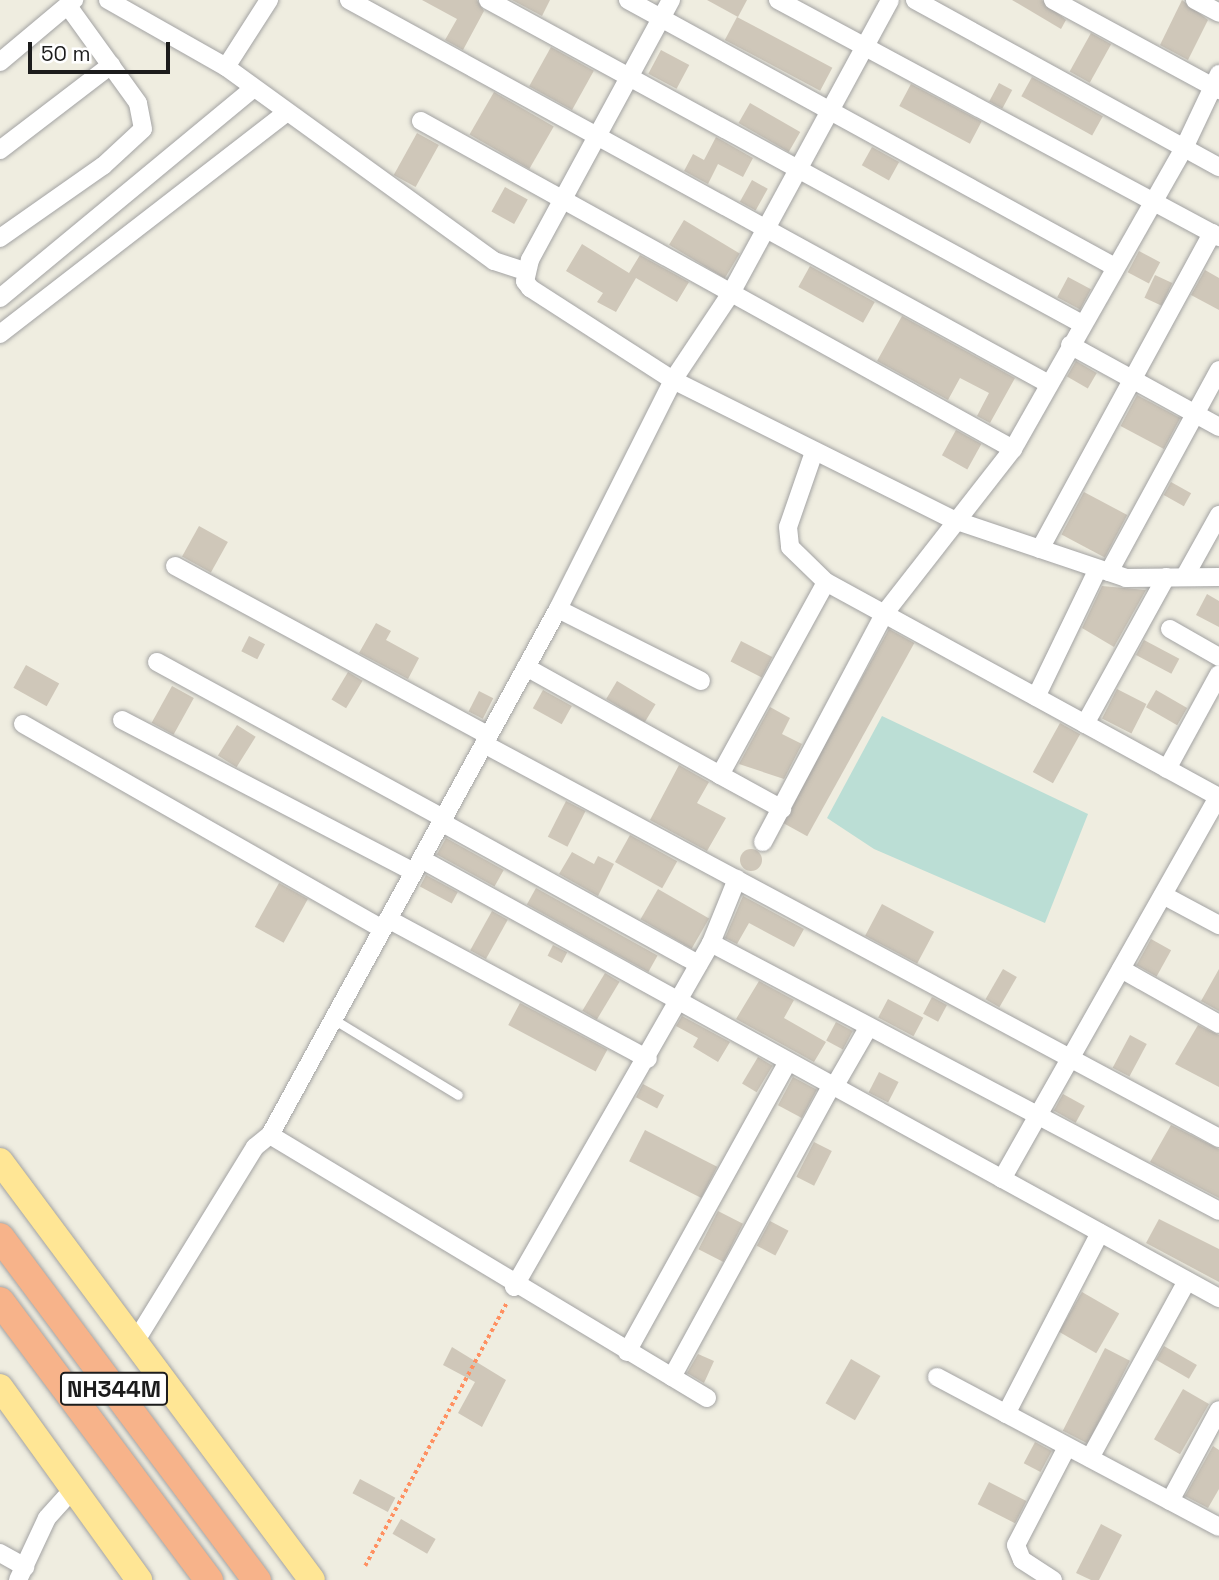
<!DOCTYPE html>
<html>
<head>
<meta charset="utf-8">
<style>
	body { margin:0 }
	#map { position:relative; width:1219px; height:1580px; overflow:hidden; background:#efede0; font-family:"Space Grotesk",sans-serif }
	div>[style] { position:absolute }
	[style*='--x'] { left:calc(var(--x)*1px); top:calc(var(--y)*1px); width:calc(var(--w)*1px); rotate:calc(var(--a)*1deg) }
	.wetland>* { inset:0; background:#bbded5 }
	.building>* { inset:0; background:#cfc7b9; transform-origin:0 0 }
	.round { border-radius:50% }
	.path>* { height:3.5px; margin-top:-1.75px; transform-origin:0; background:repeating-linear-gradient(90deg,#ff9061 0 3.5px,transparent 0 7px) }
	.roads { filter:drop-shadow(0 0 2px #a3a3a3) drop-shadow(0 0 2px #a3a3a3) }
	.service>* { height:9px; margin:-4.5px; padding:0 4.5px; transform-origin:4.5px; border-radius:4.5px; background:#fff }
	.minor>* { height:18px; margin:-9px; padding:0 9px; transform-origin:9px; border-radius:9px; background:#fff }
	.primary>* { height:26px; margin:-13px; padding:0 13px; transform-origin:13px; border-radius:13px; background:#ffe695 }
	.trunk>* { height:28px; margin:-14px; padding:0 14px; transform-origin:14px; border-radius:14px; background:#f7b38a }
	span { translate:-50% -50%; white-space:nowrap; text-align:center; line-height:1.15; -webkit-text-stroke:5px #fff; paint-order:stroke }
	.shield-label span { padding:2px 5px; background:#fff; border:2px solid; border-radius:5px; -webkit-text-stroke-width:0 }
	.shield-label { font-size:23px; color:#1c1c1c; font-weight:700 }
	.scale { position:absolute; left:28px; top:42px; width:142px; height:32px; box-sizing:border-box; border:4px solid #1c1c1c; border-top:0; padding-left:9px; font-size:21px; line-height:24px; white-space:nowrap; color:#1c1c1c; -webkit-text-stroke:5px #fff; paint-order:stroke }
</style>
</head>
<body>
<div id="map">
	<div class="wetland">
		<div style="clip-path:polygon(882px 716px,1088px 814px,1045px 923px,874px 849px,827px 818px)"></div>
	</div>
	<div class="building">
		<div style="clip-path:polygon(422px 0,477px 0,484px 11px,463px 50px,445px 40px,457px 19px)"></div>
		<div style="clip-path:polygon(512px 0,550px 0,542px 16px)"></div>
		<div style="clip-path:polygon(707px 0,747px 0,738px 17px)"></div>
		<div style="clip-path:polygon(1012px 0,1042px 0,1066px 20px,1061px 29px)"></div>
		<div style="clip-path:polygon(1182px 0,1208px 20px,1188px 60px,1160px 45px)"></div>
		<div style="left:737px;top:17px;width:108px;height:26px;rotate:28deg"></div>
		<div style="left:1091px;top:33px;width:23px;height:44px;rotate:29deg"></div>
		<div style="left:551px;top:47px;width:49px;height:45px;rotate:29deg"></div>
		<div style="left:661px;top:50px;width:32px;height:27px;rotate:28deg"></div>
		<div style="left:1032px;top:77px;width:81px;height:22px;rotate:29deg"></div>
		<div style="left:999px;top:83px;width:15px;height:21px;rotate:28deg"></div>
		<div style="left:911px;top:84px;width:80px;height:25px;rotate:28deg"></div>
		<div style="left:494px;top:92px;width:69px;height:49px;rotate:30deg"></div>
		<div style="left:750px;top:103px;width:58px;height:23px;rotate:30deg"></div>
		<div style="left:417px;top:133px;width:25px;height:48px;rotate:29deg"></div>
		<div style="clip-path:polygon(716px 137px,753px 158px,743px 177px,718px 164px,708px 184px,684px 171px,693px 154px,704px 160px)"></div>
		<div style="left:872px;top:147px;width:31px;height:21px;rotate:29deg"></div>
		<div style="left:752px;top:180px;width:18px;height:25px;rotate:29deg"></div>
		<div style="left:505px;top:187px;width:26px;height:28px;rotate:29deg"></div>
		<div style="left:684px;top:220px;width:65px;height:29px;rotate:31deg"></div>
		<div style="clip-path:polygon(582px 244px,629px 273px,640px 255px,689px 282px,677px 302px,636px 278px,616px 312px,597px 302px,603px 293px,566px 271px)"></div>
		<div style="left:1139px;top:251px;width:24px;height:24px;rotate:28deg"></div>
		<div style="left:810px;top:266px;width:74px;height:24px;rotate:29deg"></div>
		<div style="clip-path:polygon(1205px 270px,1219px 278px,1219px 310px,1191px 295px)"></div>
		<div style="left:1155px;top:275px;width:19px;height:25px;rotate:25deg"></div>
		<div style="left:1068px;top:277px;width:26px;height:23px;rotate:28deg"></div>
		<div style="clip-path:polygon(902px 316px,1015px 378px,990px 423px,977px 416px,989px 393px,960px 378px,948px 400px,877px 361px)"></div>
		<div style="left:1076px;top:361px;width:24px;height:18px;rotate:30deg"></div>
		<div style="left:1137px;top:395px;width:49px;height:35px;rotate:28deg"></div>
		<div style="left:956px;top:430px;width:29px;height:29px;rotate:29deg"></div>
		<div style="left:1171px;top:482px;width:23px;height:15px;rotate:29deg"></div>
		<div style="left:1084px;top:492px;width:49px;height:48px;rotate:28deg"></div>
		<div style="left:199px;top:526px;width:33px;height:35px;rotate:29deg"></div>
		<div style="clip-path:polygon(1102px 586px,1146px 590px,1114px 647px,1082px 628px)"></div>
		<div style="clip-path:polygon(1207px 594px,1219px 601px,1219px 627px,1196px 615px)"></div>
		<div style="clip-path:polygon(376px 623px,391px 631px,386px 640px,419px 658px,408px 679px,359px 653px)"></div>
		<div style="left:889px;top:629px;width:29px;height:221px;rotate:29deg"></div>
		<div style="left:249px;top:636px;width:18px;height:17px;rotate:27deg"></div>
		<div style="left:1144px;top:640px;width:40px;height:17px;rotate:28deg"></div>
		<div style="left:741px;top:641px;width:35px;height:23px;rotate:27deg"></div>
		<div style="left:26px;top:665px;width:38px;height:26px;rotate:29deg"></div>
		<div style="left:348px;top:672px;width:17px;height:32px;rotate:31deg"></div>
		<div style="left:617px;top:681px;width:45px;height:21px;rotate:31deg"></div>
		<div style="left:172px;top:686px;width:25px;height:42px;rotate:29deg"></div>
		<div style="left:1117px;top:689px;width:33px;height:33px;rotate:27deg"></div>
		<div style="left:543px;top:690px;width:33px;height:21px;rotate:29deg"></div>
		<div style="left:1156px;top:690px;width:36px;height:20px;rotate:30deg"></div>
		<div style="left:479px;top:691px;width:16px;height:23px;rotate:27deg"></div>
		<div style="clip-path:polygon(770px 707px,790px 718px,782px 734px,802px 744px,784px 779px,739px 764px)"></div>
		<div style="left:1060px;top:723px;width:23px;height:56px;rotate:29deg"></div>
		<div style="left:237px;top:725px;width:22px;height:36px;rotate:32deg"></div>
		<div style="clip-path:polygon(679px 765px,709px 782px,697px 803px,726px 818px,707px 851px,650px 820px)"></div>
		<div style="left:566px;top:801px;width:22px;height:40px;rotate:27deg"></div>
		<div style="left:630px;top:835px;width:54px;height:31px;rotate:29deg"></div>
		<div style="left:446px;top:838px;width:66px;height:19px;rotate:29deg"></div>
		<div class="round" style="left:740px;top:849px;width:22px;height:22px"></div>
		<div style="clip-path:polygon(572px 852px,594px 864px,598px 856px,614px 864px,598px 896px,559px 874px)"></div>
		<div style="left:426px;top:875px;width:36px;height:13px;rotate:28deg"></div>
		<div style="left:279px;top:883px;width:33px;height:50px;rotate:29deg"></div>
		<div style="left:536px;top:888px;width:139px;height:19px;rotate:29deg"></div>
		<div style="left:658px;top:889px;width:59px;height:35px;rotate:30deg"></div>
		<div style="clip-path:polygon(743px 896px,804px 929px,794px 947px,749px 923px,737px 944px,725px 938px)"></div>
		<div style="left:882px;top:904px;width:59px;height:36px;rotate:28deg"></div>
		<div style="left:492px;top:911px;width:18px;height:45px;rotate:29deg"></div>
		<div style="left:1151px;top:939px;width:23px;height:30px;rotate:29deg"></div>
		<div style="left:553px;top:945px;width:16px;height:12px;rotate:27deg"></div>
		<div style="left:1003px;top:969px;width:16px;height:35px;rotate:30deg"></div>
		<div style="clip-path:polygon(1219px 969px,1219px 1011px,1201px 1001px)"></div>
		<div style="left:605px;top:973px;width:17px;height:44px;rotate:31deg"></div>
		<div style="clip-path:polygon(759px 981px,794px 1000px,784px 1018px,826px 1042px,814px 1062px,736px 1019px)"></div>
		<div style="left:932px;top:997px;width:17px;height:19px;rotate:28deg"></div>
		<div style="left:888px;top:999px;width:40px;height:21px;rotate:28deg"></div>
		<div style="left:520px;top:1003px;width:99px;height:25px;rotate:28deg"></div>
		<div style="clip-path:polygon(682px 1016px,730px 1042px,718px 1062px,693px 1047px,698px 1038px,676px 1026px)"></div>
		<div style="left:836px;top:1022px;width:19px;height:21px;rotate:28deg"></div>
		<div style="clip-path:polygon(1198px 1025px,1219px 1035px,1219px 1087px,1175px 1064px)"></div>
		<div style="left:1130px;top:1035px;width:19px;height:37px;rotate:28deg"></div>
		<div style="left:758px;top:1057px;width:17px;height:31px;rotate:31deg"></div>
		<div style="left:879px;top:1072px;width:22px;height:23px;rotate:27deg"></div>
		<div style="left:793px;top:1077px;width:27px;height:32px;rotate:28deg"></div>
		<div style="left:643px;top:1084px;width:24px;height:15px;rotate:28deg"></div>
		<div style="left:1063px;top:1094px;width:25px;height:19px;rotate:29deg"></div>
		<div style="clip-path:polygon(1171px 1125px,1219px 1149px,1219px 1198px,1150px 1162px)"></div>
		<div style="left:645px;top:1130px;width:81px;height:35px;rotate:27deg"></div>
		<div style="left:814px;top:1142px;width:20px;height:39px;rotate:27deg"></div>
		<div style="left:718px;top:1211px;width:28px;height:43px;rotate:27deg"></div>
		<div style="clip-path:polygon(1159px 1219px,1219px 1249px,1219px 1282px,1146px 1243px)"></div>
		<div style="left:770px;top:1221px;width:21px;height:28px;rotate:28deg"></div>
		<div style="left:1082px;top:1292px;width:43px;height:46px;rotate:30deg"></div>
		<div style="left:1164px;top:1346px;width:38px;height:16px;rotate:30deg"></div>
		<div style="clip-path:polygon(452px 1347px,506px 1380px,482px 1427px,458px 1413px,475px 1382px,443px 1365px)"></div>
		<div style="left:1105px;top:1348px;width:28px;height:93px;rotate:27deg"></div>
		<div style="clip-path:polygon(698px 1354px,714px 1361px,704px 1383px,687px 1373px)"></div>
		<div style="left:851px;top:1359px;width:34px;height:51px;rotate:30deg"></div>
		<div style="left:1183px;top:1389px;width:30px;height:58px;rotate:30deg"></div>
		<div style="left:1035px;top:1442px;width:19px;height:24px;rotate:28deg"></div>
		<div style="clip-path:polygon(1213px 1446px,1219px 1450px,1219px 1489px,1208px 1508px,1185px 1496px)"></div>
		<div style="left:360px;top:1479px;width:40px;height:16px;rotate:28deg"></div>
		<div style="left:989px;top:1482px;width:42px;height:25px;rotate:27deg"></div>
		<div style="left:401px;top:1519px;width:40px;height:17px;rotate:30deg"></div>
		<div style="clip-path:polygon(1101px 1524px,1122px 1535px,1099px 1580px,1091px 1580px,1076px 1573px)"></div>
	</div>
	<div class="path">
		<div style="--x:365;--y:1566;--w:300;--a:-61.7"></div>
	</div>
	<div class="roads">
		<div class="service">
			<div style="--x:333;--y:1019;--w:146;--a:31.3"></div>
		</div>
		<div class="minor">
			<div style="--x:108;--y:0;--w:136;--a:29.6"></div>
			<div style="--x:226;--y:67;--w:80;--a:-57.3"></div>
			<div style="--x:349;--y:0;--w:798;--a:28.75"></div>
			<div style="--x:488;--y:0;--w:677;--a:28.61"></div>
			<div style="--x:628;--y:0;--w:553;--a:28.74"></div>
			<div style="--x:671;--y:0;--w:296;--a:118.5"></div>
			<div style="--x:530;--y:260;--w:22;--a:103"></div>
			<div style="--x:525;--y:281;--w:9;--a:54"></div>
			<div style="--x:530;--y:288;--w:170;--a:32.8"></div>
			<div style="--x:673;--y:380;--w:314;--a:26.5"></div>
			<div style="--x:954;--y:520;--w:182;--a:18.6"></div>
			<div style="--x:1126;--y:578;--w:93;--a:-0.6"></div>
			<div style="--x:778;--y:0;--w:501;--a:28.25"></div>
			<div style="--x:915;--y:0;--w:347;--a:28.8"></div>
			<div style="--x:1053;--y:0;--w:189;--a:28.5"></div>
			<div style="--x:1195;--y:0;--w:27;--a:28"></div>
			<div style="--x:0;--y:62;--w:97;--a:-40"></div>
			<div style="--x:226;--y:67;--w:331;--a:35.9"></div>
			<div style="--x:494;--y:261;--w:33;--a:18"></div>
			<div style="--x:421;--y:121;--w:677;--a:28.99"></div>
			<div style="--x:0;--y:150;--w:140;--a:-37.4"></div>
			<div style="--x:0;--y:238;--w:126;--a:-35"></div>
			<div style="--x:103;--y:166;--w:54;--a:-42.8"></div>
			<div style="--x:143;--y:129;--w:26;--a:-101"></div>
			<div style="--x:138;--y:103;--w:120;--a:-125.8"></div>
			<div style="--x:0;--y:298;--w:328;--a:-39.6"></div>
			<div style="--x:0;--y:334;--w:361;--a:-37.7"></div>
			<div style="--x:1070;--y:345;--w:170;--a:28.8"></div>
			<div style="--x:814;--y:452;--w:79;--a:109.1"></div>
			<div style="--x:788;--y:527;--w:20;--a:84"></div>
			<div style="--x:790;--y:547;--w:50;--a:44.2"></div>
			<div style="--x:1040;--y:549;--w:360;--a:-61.4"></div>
			<div style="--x:175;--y:566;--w:356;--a:28.4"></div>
			<div style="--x:1109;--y:572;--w:230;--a:-61.4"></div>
			<div style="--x:1185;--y:576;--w:70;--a:-60.9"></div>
			<div style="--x:558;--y:609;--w:160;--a:26.7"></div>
			<div style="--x:1170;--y:629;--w:56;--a:29.7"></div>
			<div style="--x:157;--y:662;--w:326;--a:28.6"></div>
			<div style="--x:526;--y:667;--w:222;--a:29.1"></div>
			<div style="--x:720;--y:775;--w:220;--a:-61.2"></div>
			<div style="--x:826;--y:582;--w:448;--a:28.7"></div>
			<div style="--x:1036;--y:697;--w:142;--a:-64.2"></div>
			<div style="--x:122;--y:720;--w:329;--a:27.5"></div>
			<div style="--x:23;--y:724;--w:414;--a:29.7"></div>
			<div style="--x:1085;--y:724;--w:168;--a:-61.1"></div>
			<div style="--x:484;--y:744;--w:834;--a:28.19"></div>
			<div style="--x:1167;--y:769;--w:108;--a:-61.3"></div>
			<div style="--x:720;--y:775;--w:71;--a:28.7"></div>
			<div style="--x:441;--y:822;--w:294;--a:28.9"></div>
			<div style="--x:763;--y:842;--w:258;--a:-62"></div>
			<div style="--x:884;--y:614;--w:209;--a:-52"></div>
			<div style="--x:1013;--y:449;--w:346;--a:-60.4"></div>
			<div style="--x:1184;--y:148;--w:82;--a:-64.7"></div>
			<div style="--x:421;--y:859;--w:911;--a:28.82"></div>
			<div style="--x:1163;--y:895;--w:64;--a:28.2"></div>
			<div style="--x:388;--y:919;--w:295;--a:28.3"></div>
			<div style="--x:711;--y:943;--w:574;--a:27.81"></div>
			<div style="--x:1121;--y:969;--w:112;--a:29.3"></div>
			<div style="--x:834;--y:1087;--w:68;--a:-60"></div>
			<div style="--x:270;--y:1135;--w:510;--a:31.04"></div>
			<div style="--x:1002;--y:1179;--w:440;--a:-60.5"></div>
			<div style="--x:514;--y:1287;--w:396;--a:-60.2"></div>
			<div style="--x:711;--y:943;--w:69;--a:-67.9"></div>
			<div style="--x:135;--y:1342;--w:229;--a:-58.4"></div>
			<div style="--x:255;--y:1147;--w:19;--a:-39"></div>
			<div style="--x:270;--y:1135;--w:600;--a:-61.3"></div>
			<div style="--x:558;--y:609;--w:256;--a:-63.3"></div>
			<div style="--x:673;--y:380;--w:105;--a:-56.3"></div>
			<div style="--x:731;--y:293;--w:333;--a:-61.5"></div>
			<div style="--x:627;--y:1352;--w:332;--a:-61"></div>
			<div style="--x:672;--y:1377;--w:333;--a:-61.3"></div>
			<div style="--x:937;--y:1377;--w:319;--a:28"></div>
			<div style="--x:1006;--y:1414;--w:204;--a:-62.6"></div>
			<div style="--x:1090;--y:1458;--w:202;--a:-61.3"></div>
			<div style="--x:1170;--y:1501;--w:103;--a:-61.7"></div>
			<div style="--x:0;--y:1553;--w:29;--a:29"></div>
			<div style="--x:18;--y:1580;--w:68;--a:-64.9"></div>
			<div style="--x:47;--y:1518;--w:39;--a:-48"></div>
			<div style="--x:1053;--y:1580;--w:37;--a:-147"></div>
			<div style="--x:1022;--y:1560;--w:16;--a:-112"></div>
			<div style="--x:1016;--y:1545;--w:110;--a:-62.5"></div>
		</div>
		<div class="primary">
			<div style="--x:0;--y:1161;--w:522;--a:53.33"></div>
			<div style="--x:0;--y:1387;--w:238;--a:54.2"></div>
		</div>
		<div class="trunk">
			<div style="--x:0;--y:1237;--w:429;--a:53.2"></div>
			<div style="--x:0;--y:1301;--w:349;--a:53.2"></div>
		</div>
	</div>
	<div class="shield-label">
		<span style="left:114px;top:1389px">NH344M</span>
	</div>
	<div class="scale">50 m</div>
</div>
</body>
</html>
